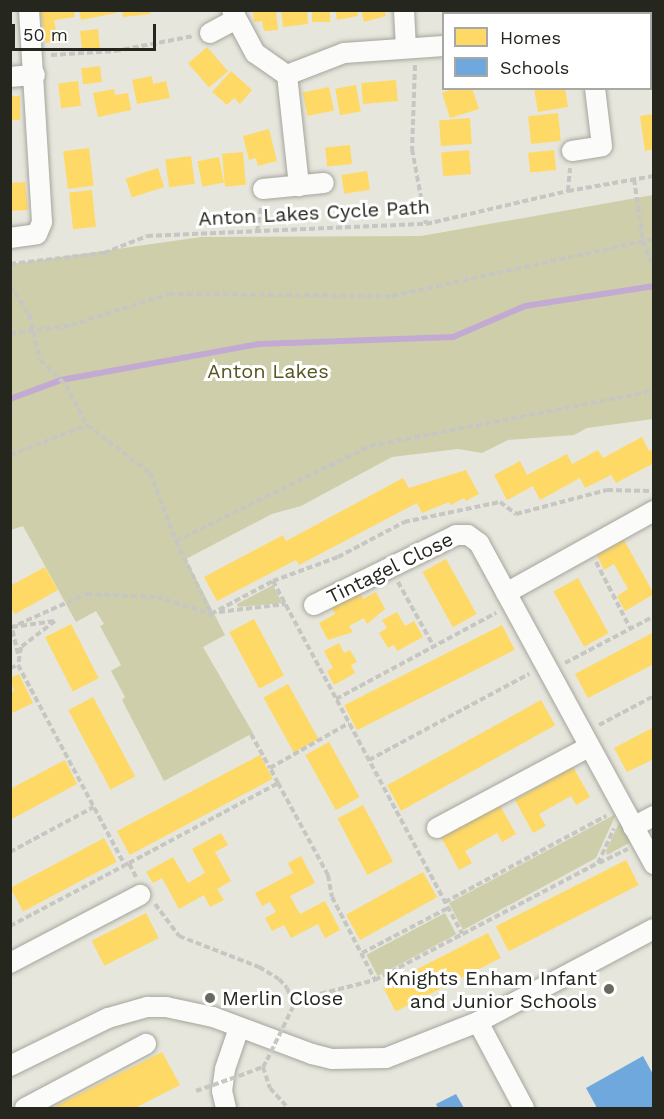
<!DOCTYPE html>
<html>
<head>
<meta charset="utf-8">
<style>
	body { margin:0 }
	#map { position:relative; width:664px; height:1119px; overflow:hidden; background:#e6e6dc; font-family:"Work Sans",sans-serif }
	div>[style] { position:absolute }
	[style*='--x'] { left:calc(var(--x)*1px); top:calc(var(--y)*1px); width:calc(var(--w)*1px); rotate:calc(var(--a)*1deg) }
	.green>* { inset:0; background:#cecfaa; transform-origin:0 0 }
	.homes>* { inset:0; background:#ffd966; transform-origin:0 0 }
	.schools>* { inset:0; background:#6fa8dc }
	.stream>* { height:6px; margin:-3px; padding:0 3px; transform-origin:3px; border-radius:3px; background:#c3aad3 }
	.path>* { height:4px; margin-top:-2px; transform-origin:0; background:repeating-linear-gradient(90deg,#c6c6c3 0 6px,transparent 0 9px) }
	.roads { filter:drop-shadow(0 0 2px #a5a59d) drop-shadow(0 0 2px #a5a59d) }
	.minor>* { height:20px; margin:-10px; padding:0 10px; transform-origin:10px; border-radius:10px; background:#fbfbfa }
	.path-bridge>* { height:4px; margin-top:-2px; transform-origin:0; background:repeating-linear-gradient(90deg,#c6c6c3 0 6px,transparent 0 9px) }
	.dots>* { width:16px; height:16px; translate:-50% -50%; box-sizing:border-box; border:3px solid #fff; border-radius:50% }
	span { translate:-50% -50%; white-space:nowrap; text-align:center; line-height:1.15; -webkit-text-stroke:6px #fff; paint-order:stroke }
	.street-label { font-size:20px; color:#25261e }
	.park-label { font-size:20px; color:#55551f }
	.poi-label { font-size:20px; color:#25261e }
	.right { translate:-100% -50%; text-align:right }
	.left { translate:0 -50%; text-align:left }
	.frame { position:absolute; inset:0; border:12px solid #25261e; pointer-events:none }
	.legend { position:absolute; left:442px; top:12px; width:210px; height:78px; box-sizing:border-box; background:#fff; border:2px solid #a8a8a5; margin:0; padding:8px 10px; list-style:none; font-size:18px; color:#25261e }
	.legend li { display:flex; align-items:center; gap:12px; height:30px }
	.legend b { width:30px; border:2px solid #a8a8a5 }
	.scale { position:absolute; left:12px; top:24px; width:144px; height:27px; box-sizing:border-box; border:3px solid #25261e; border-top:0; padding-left:8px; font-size:18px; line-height:21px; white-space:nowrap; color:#25261e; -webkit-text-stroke:4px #fff; paint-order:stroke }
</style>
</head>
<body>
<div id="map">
	<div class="green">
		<div style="clip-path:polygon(653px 195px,653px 419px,587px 428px,574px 435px,508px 440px,482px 453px,458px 449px,392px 457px,301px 506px,272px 514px,186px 559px,225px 635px,203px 647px,253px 733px,164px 781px,122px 700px,125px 697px,111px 671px,121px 665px,100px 626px,104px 624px,96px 611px,76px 622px,23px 526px,11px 530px,11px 264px,201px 237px,421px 236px)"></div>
		<div style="clip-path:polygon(273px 585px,282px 603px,238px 607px,237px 604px)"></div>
		<div style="clip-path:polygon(616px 814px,596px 858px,463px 930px,449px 903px)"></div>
		<div style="clip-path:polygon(620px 821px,631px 842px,607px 855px,606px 851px)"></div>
		<div style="left:445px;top:913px;width:24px;height:89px;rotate:62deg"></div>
	</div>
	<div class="homes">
		<div style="clip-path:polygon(40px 10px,74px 10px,75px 17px,54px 20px,58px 41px,46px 43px)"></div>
		<div style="clip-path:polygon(79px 10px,116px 10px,116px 13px,81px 20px)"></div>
		<div style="clip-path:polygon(122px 10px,150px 10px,150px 14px,123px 17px)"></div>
		<div style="clip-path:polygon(253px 10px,276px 10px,278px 30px,264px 31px,262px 21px,254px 22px)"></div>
		<div style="clip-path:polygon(281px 10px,307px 10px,308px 24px,283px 27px)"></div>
		<div style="left:312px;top:10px;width:18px;height:12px"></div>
		<div style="clip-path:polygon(335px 10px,357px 10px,358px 16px,337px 20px)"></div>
		<div style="clip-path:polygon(361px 10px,384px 10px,386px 16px,364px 22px)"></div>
		<div style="left:451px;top:10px;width:26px;height:4px"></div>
		<div style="left:98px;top:29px;width:19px;height:18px;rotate:84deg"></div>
		<div style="left:207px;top:47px;width:32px;height:25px;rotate:49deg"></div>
		<div style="left:100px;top:66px;width:16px;height:19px;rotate:83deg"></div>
		<div style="clip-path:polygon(231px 71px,252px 90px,240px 104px,234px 98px,227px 105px,212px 92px)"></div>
		<div style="clip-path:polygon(152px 76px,153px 84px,166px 81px,170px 98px,137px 104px,132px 80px)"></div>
		<div style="left:396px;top:80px;width:21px;height:35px;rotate:85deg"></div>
		<div style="left:78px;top:81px;width:25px;height:20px;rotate:83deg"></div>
		<div style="left:356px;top:85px;width:27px;height:21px;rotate:80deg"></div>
		<div style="left:329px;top:87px;width:24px;height:27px;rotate:78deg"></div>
		<div style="clip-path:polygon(455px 88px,472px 88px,479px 109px,450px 118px,442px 93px)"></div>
		<div style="clip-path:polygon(534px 88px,565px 88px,568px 107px,538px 112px)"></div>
		<div style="clip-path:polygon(114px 89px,115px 95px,128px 93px,131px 110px,98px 117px,93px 93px)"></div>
		<div style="left:20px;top:96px;width:24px;height:10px;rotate:90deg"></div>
		<div style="left:558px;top:113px;width:28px;height:30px;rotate:84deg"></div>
		<div style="clip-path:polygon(654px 114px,654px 149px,645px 151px,640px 116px)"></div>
		<div style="left:470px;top:118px;width:26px;height:31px;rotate:86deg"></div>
		<div style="clip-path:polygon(269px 129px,277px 161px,258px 166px,256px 158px,249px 160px,243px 136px)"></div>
		<div style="left:350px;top:145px;width:19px;height:25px;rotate:84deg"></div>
		<div style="left:89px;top:148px;width:38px;height:26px;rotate:83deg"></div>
		<div style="left:469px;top:150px;width:24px;height:28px;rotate:85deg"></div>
		<div style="left:554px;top:150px;width:20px;height:26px;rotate:84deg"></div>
		<div style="left:243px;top:152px;width:33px;height:21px;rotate:85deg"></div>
		<div style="left:191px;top:156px;width:28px;height:26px;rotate:82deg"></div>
		<div style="left:219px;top:157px;width:26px;height:22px;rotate:79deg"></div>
		<div style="left:158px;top:168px;width:20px;height:34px;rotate:72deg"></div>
		<div style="left:367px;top:171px;width:19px;height:26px;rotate:81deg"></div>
		<div style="clip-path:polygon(25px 182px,28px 210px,10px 211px,10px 183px)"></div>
		<div style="left:92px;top:190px;width:37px;height:23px;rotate:84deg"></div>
		<div style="clip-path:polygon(642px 437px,649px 451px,654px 449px,654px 463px,616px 483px,611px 475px,585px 488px,580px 478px,540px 500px,533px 486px,507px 500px,494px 475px,520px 461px,527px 475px,567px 454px,572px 464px,598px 450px,603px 458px)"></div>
		<div style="clip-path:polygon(466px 470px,479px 494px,466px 501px,464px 498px,451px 505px,449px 502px,422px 513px,417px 503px,299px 565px,296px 560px,217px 601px,204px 577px,283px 535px,286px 541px,403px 478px,409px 488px)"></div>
		<div style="clip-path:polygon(624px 540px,654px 594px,625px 611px,617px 596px,628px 589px,614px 564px,604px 570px,597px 555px)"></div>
		<div style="left:446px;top:559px;width:63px;height:27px;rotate:61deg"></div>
		<div style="clip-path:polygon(45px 567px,58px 590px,15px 614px,10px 607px,10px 586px)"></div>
		<div style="left:578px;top:578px;width:63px;height:28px;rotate:61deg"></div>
		<div style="clip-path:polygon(358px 588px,363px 599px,376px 592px,385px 609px,367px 624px,364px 618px,349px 626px,353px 632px,328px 640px,319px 623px,335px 614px,329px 603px)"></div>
		<div style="clip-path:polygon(397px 612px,405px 626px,414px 621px,423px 637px,397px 651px,394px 645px,388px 648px,379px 633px,387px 628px,382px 620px)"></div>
		<div style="left:254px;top:619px;width:64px;height:28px;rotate:62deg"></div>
		<div style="left:71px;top:624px;width:61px;height:29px;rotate:63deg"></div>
		<div style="left:502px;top:625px;width:28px;height:177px;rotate:63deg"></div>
		<div style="clip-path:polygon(654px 632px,654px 664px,588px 698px,575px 674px)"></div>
		<div style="clip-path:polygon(339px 643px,344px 653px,350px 650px,357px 662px,351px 665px,355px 673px,334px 685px,327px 671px,333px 668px,324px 651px)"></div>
		<div style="clip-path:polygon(19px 674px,33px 703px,10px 714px,10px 693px,14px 691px,10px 678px)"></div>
		<div style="left:288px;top:684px;width:63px;height:28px;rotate:61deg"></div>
		<div style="left:93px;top:697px;width:90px;height:28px;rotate:62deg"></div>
		<div style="left:541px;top:700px;width:29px;height:176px;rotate:61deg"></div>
		<div style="clip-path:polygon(654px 727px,654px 759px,627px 772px,614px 748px)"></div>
		<div style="left:329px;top:742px;width:63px;height:27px;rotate:61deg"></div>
		<div style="left:260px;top:755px;width:27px;height:162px;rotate:62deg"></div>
		<div style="clip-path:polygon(65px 760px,77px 784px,10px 820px,10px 789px)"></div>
		<div style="clip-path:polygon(573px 767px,590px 797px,576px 805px,571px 796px,539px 814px,546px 826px,533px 833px,515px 800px)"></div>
		<div style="clip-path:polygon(499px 804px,516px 834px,502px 842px,497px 833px,465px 851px,472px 863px,459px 870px,441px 837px)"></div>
		<div style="left:363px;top:805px;width:64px;height:29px;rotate:62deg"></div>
		<div style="clip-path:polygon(221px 833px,228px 845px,215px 852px,231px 881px,217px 889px,224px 900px,210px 907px,204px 895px,179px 909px,162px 878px,153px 883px,146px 872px,173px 857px,188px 883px,205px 873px,192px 849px)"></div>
		<div style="left:104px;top:838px;width:27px;height:106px;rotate:62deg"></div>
		<div style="clip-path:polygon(301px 856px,315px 883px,290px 896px,300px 914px,325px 901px,340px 930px,325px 938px,318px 924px,291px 938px,284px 925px,272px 931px,265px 918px,276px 912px,270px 902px,262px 906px,255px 893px,293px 873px,288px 863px)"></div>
		<div style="left:626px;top:860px;width:28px;height:146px;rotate:63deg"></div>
		<div style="left:423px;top:872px;width:29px;height:88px;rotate:61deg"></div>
		<div style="left:146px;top:913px;width:28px;height:61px;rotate:63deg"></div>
		<div style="left:488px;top:933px;width:28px;height:118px;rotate:63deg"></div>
		<div style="clip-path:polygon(162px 1052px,180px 1085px,135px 1108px,52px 1108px)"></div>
	</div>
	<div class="schools">
		<div style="clip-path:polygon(643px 1056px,654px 1076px,654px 1108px,597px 1108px,586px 1088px)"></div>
		<div style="clip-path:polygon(456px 1094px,464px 1108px,438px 1108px,436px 1104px)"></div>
	</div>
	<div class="stream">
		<div style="--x:10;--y:399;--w:54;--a:-20.4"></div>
		<div style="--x:61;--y:380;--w:201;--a:-10.3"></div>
		<div style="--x:259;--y:344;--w:194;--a:-2.1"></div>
		<div style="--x:453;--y:337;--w:78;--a:-23.3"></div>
		<div style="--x:525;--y:306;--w:131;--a:-8.8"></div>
	</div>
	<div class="path">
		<div style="--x:51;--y:55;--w:64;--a:-3.6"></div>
		<div style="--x:115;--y:51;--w:80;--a:-10.8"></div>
		<div style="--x:415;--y:65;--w:84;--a:92"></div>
		<div style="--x:412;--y:149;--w:76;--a:79.4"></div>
		<div style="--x:634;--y:179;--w:63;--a:81.7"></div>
		<div style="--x:643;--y:241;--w:31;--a:69"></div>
		<div style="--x:568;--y:191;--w:23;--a:-85"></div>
		<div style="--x:257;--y:232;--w:26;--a:-81"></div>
		<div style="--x:10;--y:264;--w:95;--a:-6.7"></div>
		<div style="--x:104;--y:253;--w:46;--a:-21.6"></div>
		<div style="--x:147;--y:236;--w:279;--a:-2.5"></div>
		<div style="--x:426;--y:224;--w:146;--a:-13.1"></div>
		<div style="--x:568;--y:191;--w:87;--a:-9.9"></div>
		<div style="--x:10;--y:285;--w:35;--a:57"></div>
		<div style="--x:29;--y:314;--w:47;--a:76.6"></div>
		<div style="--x:40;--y:360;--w:36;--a:44"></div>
		<div style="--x:66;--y:385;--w:45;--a:62.3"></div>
		<div style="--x:10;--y:334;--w:62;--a:-8.4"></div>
		<div style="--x:71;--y:325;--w:103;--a:-17.6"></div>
		<div style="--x:169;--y:294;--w:223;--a:0.5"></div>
		<div style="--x:392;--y:296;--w:268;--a:-12.3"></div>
		<div style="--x:10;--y:455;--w:83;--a:-21.3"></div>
		<div style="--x:87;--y:425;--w:79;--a:37.3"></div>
		<div style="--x:150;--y:473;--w:73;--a:69.1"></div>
		<div style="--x:176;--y:541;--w:216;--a:-26.1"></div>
		<div style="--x:370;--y:446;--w:289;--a:-11"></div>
		<div style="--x:176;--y:541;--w:80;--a:64.1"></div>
		<div style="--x:596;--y:562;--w:74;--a:62.7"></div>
		<div style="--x:273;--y:581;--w:400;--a:61.8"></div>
		<div style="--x:398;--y:582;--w:74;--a:61"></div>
		<div style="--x:219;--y:612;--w:67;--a:-6.8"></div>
		<div style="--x:10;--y:628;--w:83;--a:-24.1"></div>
		<div style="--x:86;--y:594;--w:71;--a:2.4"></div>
		<div style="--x:157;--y:597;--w:57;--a:17.5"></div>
		<div style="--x:211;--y:614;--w:70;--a:-28"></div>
		<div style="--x:273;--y:581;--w:69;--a:-20.3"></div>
		<div style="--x:338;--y:557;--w:75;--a:-27.9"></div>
		<div style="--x:404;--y:522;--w:98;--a:-11.8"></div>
		<div style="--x:500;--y:502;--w:20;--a:37"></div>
		<div style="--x:516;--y:514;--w:94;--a:-14.8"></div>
		<div style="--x:607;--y:490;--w:43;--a:1.3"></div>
		<div style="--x:18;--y:654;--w:28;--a:-103"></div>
		<div style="--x:12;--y:627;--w:43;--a:-7.9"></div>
		<div style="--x:55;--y:621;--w:43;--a:142.6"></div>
		<div style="--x:21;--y:647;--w:18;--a:99"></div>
		<div style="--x:18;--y:665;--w:227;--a:61.9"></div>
		<div style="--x:125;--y:865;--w:4;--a:-27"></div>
		<div style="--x:565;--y:663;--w:101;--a:-27.8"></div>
		<div style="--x:10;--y:668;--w:9;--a:-21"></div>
		<div style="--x:336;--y:699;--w:182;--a:-28.3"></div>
		<div style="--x:599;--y:725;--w:62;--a:-27.8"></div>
		<div style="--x:251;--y:734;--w:39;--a:61"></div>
		<div style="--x:369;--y:760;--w:182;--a:-28.3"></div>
		<div style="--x:278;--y:783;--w:105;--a:61.5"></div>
		<div style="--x:328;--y:875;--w:22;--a:80"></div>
		<div style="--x:332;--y:897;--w:93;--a:62.6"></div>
		<div style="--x:10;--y:852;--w:95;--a:-28.2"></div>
		<div style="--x:599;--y:863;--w:32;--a:-26"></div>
		<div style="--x:136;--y:877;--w:16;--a:-117"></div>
		<div style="--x:129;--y:863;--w:169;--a:-28.2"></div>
		<div style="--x:278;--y:783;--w:17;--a:-118"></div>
		<div style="--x:270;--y:768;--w:91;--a:-29.7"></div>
		<div style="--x:445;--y:902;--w:183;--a:-28.1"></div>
		<div style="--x:155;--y:904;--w:40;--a:53"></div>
		<div style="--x:179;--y:936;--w:86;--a:21.2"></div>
		<div style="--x:259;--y:967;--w:23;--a:31"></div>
		<div style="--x:279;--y:979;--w:12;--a:48"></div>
		<div style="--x:287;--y:988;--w:18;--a:68"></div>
		<div style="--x:294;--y:1005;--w:20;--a:-27"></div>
		<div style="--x:312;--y:996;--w:65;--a:-14.3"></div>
		<div style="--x:375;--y:980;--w:252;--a:-27.7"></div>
		<div style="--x:598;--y:863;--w:38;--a:-65"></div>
		<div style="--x:10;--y:926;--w:130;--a:-27.9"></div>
		<div style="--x:362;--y:953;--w:97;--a:-27.6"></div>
		<div style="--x:263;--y:1067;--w:22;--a:72"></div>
		<div style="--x:270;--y:1088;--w:27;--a:48"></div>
		<div style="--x:247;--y:1073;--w:17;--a:-21"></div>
		<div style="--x:263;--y:1067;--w:8;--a:-60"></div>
	</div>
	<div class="roads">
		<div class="minor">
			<div style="--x:232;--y:10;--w:49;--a:61.9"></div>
			<div style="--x:255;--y:53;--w:39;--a:35"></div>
			<div style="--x:287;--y:75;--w:61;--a:-21.1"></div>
			<div style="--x:344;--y:53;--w:100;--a:-4"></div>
			<div style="--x:404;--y:10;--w:38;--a:87"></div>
			<div style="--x:596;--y:10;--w:35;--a:7"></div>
			<div style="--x:577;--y:14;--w:16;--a:-14"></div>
			<div style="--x:650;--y:17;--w:4;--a:14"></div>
			<div style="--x:210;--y:33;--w:27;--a:-28"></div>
			<div style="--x:287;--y:75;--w:112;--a:83.8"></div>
			<div style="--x:10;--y:77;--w:25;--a:-5"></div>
			<div style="--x:572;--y:151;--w:30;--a:-9"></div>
			<div style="--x:602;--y:146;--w:58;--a:-96.9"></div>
			<div style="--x:263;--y:189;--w:61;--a:-5.6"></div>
			<div style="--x:10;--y:238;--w:27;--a:-8"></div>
			<div style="--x:37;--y:234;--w:13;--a:-67"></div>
			<div style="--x:42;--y:222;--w:212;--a:-93.5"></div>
			<div style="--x:506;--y:593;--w:169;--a:-29"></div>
			<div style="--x:314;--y:605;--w:158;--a:-26.2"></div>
			<div style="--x:456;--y:535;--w:12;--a:0"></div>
			<div style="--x:468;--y:535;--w:14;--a:36"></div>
			<div style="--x:479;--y:543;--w:366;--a:61.4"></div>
			<div style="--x:633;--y:827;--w:24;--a:-28"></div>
			<div style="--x:437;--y:828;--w:172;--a:-28.1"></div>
			<div style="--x:10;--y:963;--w:147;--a:-27.6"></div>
			<div style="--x:478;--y:1022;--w:98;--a:61.9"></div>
			<div style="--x:10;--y:1066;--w:109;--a:-26.1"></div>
			<div style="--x:108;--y:1018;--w:41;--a:-15.8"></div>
			<div style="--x:147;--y:1007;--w:19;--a:0"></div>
			<div style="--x:166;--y:1007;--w:48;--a:12"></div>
			<div style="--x:213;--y:1017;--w:106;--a:20.5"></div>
			<div style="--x:312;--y:1054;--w:21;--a:14"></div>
			<div style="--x:332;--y:1059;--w:54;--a:-1.1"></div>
			<div style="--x:386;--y:1058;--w:99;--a:-21.4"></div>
			<div style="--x:478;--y:1022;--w:199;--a:-27.9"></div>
			<div style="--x:25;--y:1108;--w:137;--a:-27.9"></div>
			<div style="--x:226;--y:1108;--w:17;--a:-103"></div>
			<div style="--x:222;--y:1091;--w:22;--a:-82"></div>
			<div style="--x:225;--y:1069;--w:43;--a:-71.1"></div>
		</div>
	</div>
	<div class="path-bridge">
		<div style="--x:267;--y:1060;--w:61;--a:-63.9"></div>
		<div style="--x:196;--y:1091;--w:54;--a:-19.4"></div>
	</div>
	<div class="dots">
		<div style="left:609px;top:989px;background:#696960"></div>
		<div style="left:210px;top:998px;background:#696960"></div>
	</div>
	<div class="street-label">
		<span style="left:314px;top:213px;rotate:-3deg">Anton Lakes Cycle Path</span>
		<span style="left:390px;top:568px;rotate:-26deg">Tintagel Close</span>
	</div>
	<div class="park-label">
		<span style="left:268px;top:371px">Anton Lakes</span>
	</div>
	<div class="poi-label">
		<span class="right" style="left:597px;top:990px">Knights Enham Infant<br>and Junior Schools</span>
		<span class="left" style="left:222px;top:998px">Merlin Close</span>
	</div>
	<div class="frame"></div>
	<ul class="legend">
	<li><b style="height:16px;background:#ffd966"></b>Homes</li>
	<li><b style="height:16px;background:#6fa8dc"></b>Schools</li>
	</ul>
	<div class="scale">50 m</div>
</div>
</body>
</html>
